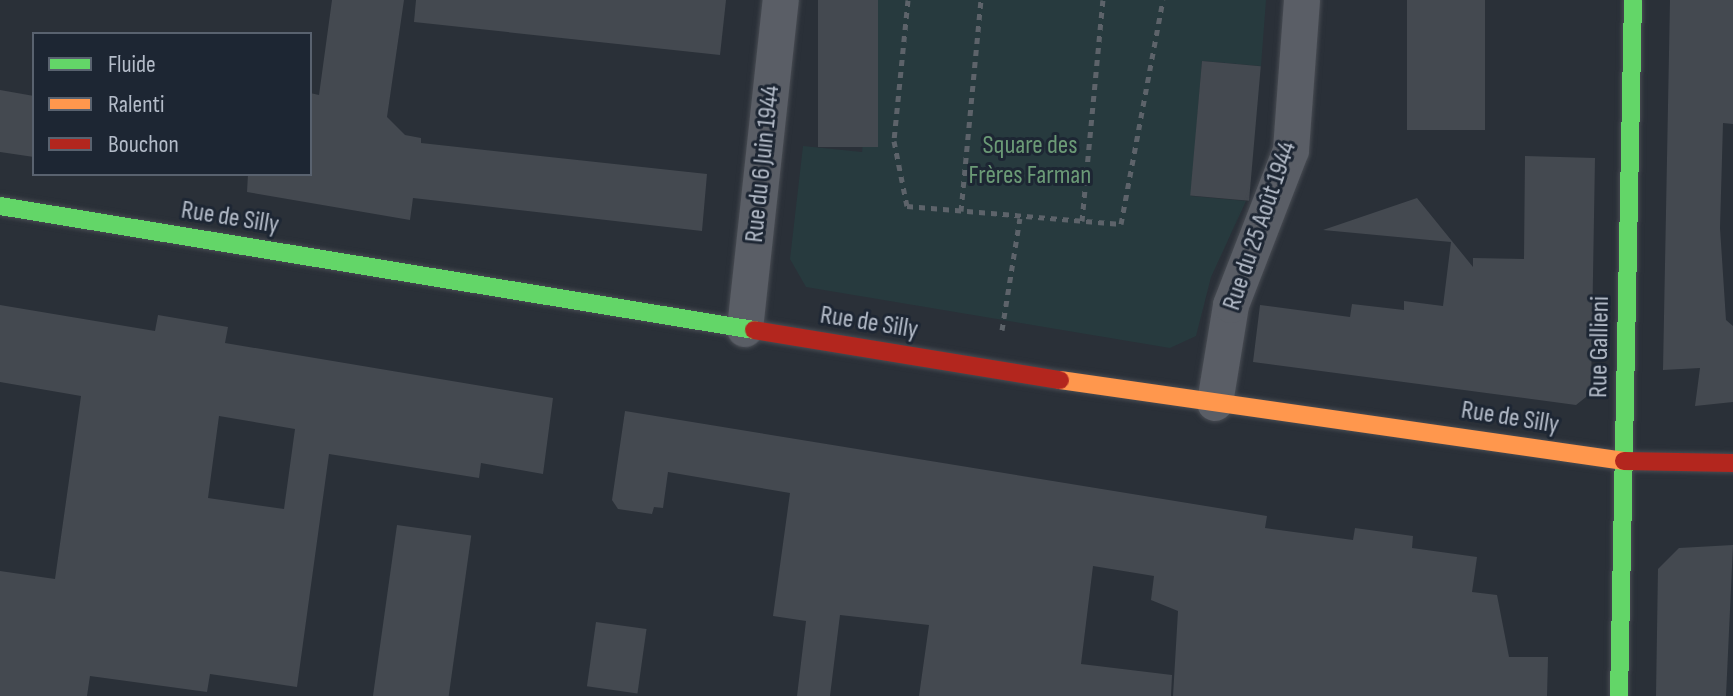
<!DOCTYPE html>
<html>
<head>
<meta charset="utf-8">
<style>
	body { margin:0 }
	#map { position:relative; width:1733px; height:696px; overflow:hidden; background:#2a3038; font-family:"Sofia Sans Condensed",sans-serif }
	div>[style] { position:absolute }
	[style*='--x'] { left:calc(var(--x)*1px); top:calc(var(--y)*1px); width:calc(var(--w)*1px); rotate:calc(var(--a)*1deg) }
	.green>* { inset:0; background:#273a3e }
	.building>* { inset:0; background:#444950; transform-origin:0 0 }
	.path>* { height:5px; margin-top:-2.5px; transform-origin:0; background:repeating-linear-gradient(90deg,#5d636a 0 6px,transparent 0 12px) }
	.roads { filter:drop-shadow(0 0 2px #484c53) drop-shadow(0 0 2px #484c53) }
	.street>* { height:36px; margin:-18px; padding:0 18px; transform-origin:18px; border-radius:18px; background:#5a5e66 }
	.fast>* { height:18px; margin:-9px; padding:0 9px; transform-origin:9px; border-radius:9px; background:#63d668 }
	.slow>* { height:18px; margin:-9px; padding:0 9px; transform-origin:9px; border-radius:9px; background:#ff974d }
	.jam>* { height:18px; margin:-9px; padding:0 9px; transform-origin:9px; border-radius:9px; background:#b3261e }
	span { translate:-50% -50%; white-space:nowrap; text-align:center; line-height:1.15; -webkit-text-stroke:6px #1d2633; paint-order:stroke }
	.park-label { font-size:26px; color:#6b9a76 }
	.street-label { font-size:26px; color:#b4bcc9 }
	.legend { position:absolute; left:32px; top:32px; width:280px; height:144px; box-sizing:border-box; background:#1d2633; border:2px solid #59626f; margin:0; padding:10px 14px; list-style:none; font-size:24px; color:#b4bcc9 }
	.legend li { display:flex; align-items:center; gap:16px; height:40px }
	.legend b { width:40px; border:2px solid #59626f }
</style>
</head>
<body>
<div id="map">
	<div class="green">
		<div style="clip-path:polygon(878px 0,1266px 0,1261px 66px,1202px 61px,1191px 196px,1246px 201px,1211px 277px,1196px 336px,1170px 348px,806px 287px,790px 259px,803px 146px,862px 152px)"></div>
	</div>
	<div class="building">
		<div style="clip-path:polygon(332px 0,404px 0,387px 117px,405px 135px,421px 138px,421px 143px,707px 174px,702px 231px,413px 198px,410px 220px,247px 192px,248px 174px,310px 174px,310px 93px,319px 95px)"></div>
		<div style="clip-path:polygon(416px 0,726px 0,720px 55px,414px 22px)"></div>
		<div style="left:818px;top:0;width:60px;height:147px"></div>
		<div style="left:1407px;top:0;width:78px;height:130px"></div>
		<div style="clip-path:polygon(1670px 0,1733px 0,1733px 124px,1723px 123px,1720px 228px,1726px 320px,1733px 326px,1733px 402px,1695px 406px,1700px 368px,1663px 370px)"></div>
		<div style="left:1202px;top:61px;width:59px;height:135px;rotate:5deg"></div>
		<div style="clip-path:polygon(0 90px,34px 96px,34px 157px,0 152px)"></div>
		<div style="clip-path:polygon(1525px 156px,1595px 158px,1591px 393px,1576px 405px,1253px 362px,1260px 305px,1350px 317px,1352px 304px,1404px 310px,1404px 301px,1443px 306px,1451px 242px,1323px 230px,1417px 198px,1473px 267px,1473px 258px,1524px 259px)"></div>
		<div style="clip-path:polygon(evenodd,0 305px,155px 331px,158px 315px,228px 327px,225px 343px,553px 398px,543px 474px,481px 463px,479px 478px,329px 454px,297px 687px,210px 674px,207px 692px,90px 676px,87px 696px,0 696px,0 571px,55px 579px,81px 396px,0 382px,0 305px,219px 416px,295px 429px,284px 509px,208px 498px,219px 416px)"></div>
		<div style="clip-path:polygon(625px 411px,1267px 516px,1265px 528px,1353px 540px,1355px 528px,1413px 536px,1412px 548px,1477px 557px,1472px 592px,1497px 595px,1509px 657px,1548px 657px,1547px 696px,1173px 696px,1178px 611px,1151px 600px,1154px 576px,1093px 566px,1081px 664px,1172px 675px,1171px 696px,919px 696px,929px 625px,840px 615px,830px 696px,797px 696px,806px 621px,773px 616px,790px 493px,668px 472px,663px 508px,654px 507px,652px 514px,618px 509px,612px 500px)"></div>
		<div style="left:397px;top:525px;width:75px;height:173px;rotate:8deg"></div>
		<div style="clip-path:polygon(1733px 545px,1726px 696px,1656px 696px,1658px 569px,1679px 548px)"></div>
		<div style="left:596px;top:622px;width:51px;height:65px;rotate:8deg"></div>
	</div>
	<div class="path">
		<div style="--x:908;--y:0;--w:142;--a:95.7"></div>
		<div style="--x:894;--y:141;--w:66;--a:78.7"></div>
		<div style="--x:907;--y:206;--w:215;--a:4.8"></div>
		<div style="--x:1121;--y:224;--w:228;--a:-79.4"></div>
		<div style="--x:961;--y:211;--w:212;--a:-84.6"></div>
		<div style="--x:1082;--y:221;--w:222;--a:-84.6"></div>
		<div style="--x:1002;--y:330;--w:113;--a:-80.9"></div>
	</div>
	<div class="roads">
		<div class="street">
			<div style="--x:745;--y:329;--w:331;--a:-83.8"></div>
			<div style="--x:1215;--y:403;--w:99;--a:-80.7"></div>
			<div style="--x:1231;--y:305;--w:166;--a:-68.8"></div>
			<div style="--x:1291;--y:150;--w:150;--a:-85.8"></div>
		</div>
		<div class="fast">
			<div style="--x:0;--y:206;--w:764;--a:9.34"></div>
			<div style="--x:1619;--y:696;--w:696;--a:-88.85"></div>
		</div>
		<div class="slow">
			<div style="--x:1060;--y:380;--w:570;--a:8.17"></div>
		</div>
		<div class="jam">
			<div style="--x:754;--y:330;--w:310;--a:9.3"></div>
			<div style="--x:1624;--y:461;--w:109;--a:1.1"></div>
		</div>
	</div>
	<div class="park-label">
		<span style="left:1030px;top:161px">Square des<br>Frères Farman</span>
	</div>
	<div class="street-label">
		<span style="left:763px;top:164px;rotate:-84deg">Rue du 6 Juin 1944</span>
		<span style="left:230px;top:218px;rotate:9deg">Rue de Silly</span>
		<span style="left:1260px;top:226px;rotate:-71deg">Rue du 25 Août 1944</span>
		<span style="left:869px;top:323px;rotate:9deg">Rue de Silly</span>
		<span style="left:1600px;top:347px;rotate:-89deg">Rue Gallieni</span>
		<span style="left:1510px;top:418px;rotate:9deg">Rue de Silly</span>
	</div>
	<ul class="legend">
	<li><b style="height:10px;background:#63d668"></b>Fluide</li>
	<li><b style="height:10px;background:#ff974d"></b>Ralenti</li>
	<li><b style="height:10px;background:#b3261e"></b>Bouchon</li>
	</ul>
</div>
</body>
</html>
